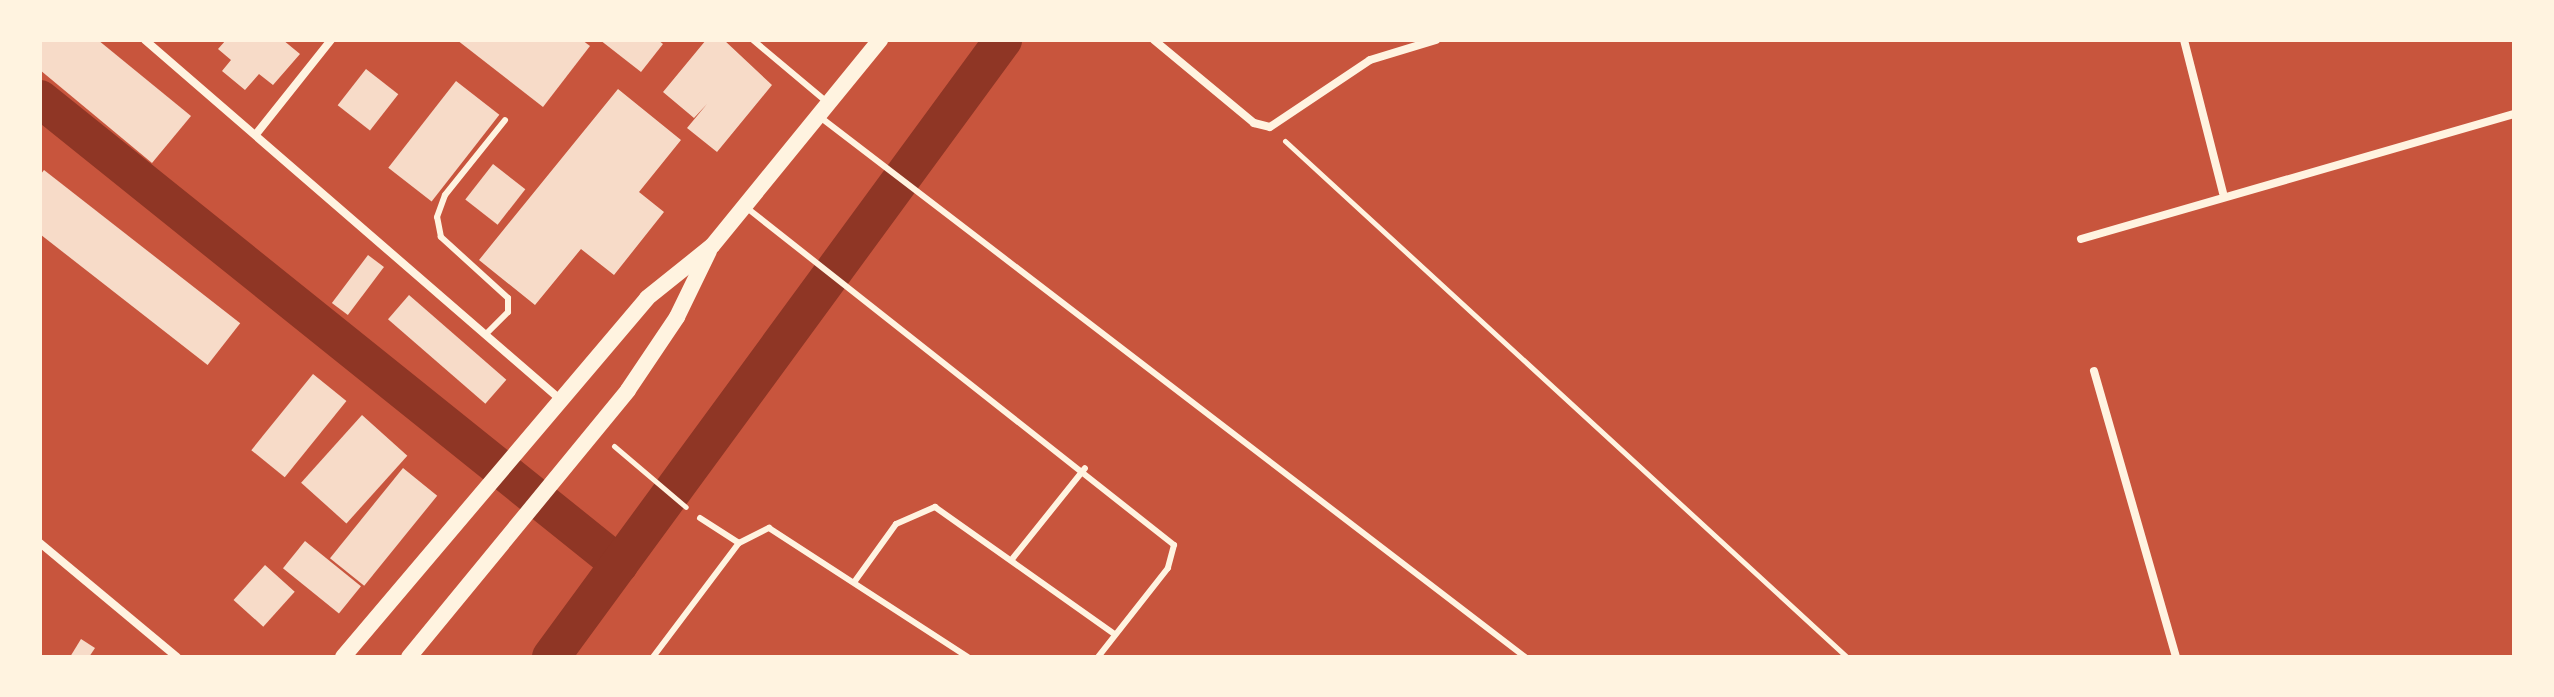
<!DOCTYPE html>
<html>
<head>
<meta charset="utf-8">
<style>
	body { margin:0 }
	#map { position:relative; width:2554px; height:697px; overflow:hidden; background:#c8553d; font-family:"Source Sans 3",sans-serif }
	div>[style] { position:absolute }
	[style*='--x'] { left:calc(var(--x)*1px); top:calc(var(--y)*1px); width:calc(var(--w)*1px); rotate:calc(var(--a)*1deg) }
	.canal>* { height:38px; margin:-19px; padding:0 19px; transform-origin:19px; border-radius:19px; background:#8f3625 }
	.building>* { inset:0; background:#f7dbc8; transform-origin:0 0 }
	.path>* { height:5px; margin:-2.5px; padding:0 2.5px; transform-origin:2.5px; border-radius:2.5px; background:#fff3e0 }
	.service>* { height:6px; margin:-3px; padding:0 3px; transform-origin:3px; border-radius:3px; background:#fff3e0 }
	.minor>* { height:8px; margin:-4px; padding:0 4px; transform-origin:4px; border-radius:4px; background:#fff3e0 }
	.secondary>* { height:16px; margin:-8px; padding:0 8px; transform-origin:8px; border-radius:8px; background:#fff3e0 }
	span { translate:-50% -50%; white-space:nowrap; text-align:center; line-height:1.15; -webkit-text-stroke:7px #fff3e0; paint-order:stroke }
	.frame { position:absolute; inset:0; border:42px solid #fff3e0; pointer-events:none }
</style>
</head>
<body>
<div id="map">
	<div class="canal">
		<div style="--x:40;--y:99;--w:743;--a:38.77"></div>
		<div style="--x:551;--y:657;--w:765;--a:-53.77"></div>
	</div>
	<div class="building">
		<div style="clip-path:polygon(40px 40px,98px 40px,191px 116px,152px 163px,40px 70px)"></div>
		<div style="clip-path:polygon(226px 40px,283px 40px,300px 54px,273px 85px,259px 74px,245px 90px,222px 71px,231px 60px,218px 49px)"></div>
		<div style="clip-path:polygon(457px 40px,582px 40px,590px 46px,543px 107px)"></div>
		<div style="clip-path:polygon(600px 40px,658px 40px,663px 44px,641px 72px)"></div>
		<div style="clip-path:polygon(706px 40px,724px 40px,772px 85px,717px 152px,687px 128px,707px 104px,694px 118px,663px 92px)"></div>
		<div style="left:366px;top:69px;width:41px;height:46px;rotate:38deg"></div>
		<div style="left:456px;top:81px;width:55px;height:110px;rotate:38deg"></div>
		<div style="clip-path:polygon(618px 89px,681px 140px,639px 192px,664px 212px,614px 275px,581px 249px,535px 305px,479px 260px)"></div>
		<div style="left:493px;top:164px;width:41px;height:45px;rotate:38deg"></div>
		<div style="left:44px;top:170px;width:249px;height:53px;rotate:38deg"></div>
		<div style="left:368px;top:255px;width:20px;height:60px;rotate:37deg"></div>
		<div style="left:409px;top:295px;width:129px;height:32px;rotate:41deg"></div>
		<div style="left:313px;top:374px;width:43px;height:98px;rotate:39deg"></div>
		<div style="left:362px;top:415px;width:61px;height:91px;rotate:42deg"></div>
		<div style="left:403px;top:468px;width:44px;height:116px;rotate:39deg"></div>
		<div style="left:305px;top:541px;width:72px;height:35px;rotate:39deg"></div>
		<div style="left:265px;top:565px;width:40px;height:47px;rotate:42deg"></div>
		<div style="clip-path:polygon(81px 639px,95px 648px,89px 657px,70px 657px)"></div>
	</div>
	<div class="path">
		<div style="--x:1285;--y:141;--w:763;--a:42.56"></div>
		<div style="--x:614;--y:446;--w:94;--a:40.3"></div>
	</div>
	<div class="service">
		<div style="--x:753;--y:40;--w:97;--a:40"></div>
		<div style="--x:820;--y:117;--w:888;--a:37.45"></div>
		<div style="--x:747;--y:208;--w:544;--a:38.28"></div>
		<div style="--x:1174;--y:545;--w:24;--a:105"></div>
		<div style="--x:1168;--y:568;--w:113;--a:128.2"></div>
		<div style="--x:486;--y:334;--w:31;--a:-45"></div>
		<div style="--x:508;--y:312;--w:14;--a:-90"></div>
		<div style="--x:508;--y:298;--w:91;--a:-137.7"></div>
		<div style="--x:441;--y:237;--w:20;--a:-101"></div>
		<div style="--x:437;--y:217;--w:23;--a:-70"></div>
		<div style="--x:445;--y:195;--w:96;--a:-51.3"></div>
		<div style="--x:700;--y:518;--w:46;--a:32.7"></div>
		<div style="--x:1013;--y:558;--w:115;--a:-51.3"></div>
		<div style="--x:855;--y:581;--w:70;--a:-54.3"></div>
		<div style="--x:896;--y:524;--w:43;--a:-23.6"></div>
		<div style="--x:935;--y:507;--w:218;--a:35.3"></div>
		<div style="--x:653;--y:657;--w:143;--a:-53"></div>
		<div style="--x:739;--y:543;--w:34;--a:-27"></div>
		<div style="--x:769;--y:528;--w:237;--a:33"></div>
	</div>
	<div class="minor">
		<div style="--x:145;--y:40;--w:552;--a:40.88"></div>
		<div style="--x:1154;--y:40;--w:130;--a:39.7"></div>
		<div style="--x:1254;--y:123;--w:16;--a:14"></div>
		<div style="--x:1270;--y:127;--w:120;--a:-33.8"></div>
		<div style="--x:1370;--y:60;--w:69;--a:-16.9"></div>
		<div style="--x:2184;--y:40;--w:158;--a:75.7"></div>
		<div style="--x:257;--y:133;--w:119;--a:-51.5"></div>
		<div style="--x:2081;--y:239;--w:451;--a:-16.1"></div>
		<div style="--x:2094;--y:371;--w:298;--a:74"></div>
		<div style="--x:40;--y:543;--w:178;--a:39.8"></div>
	</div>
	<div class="secondary">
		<div style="--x:343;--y:657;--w:470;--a:-49.7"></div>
		<div style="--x:647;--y:298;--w:83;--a:-38.7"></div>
		<div style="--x:712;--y:246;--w:266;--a:-50.8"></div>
		<div style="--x:409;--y:657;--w:345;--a:-50.6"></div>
		<div style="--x:628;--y:390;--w:88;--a:-56.1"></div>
		<div style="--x:677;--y:317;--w:73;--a:-64.1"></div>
	</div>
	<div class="frame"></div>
</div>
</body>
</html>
